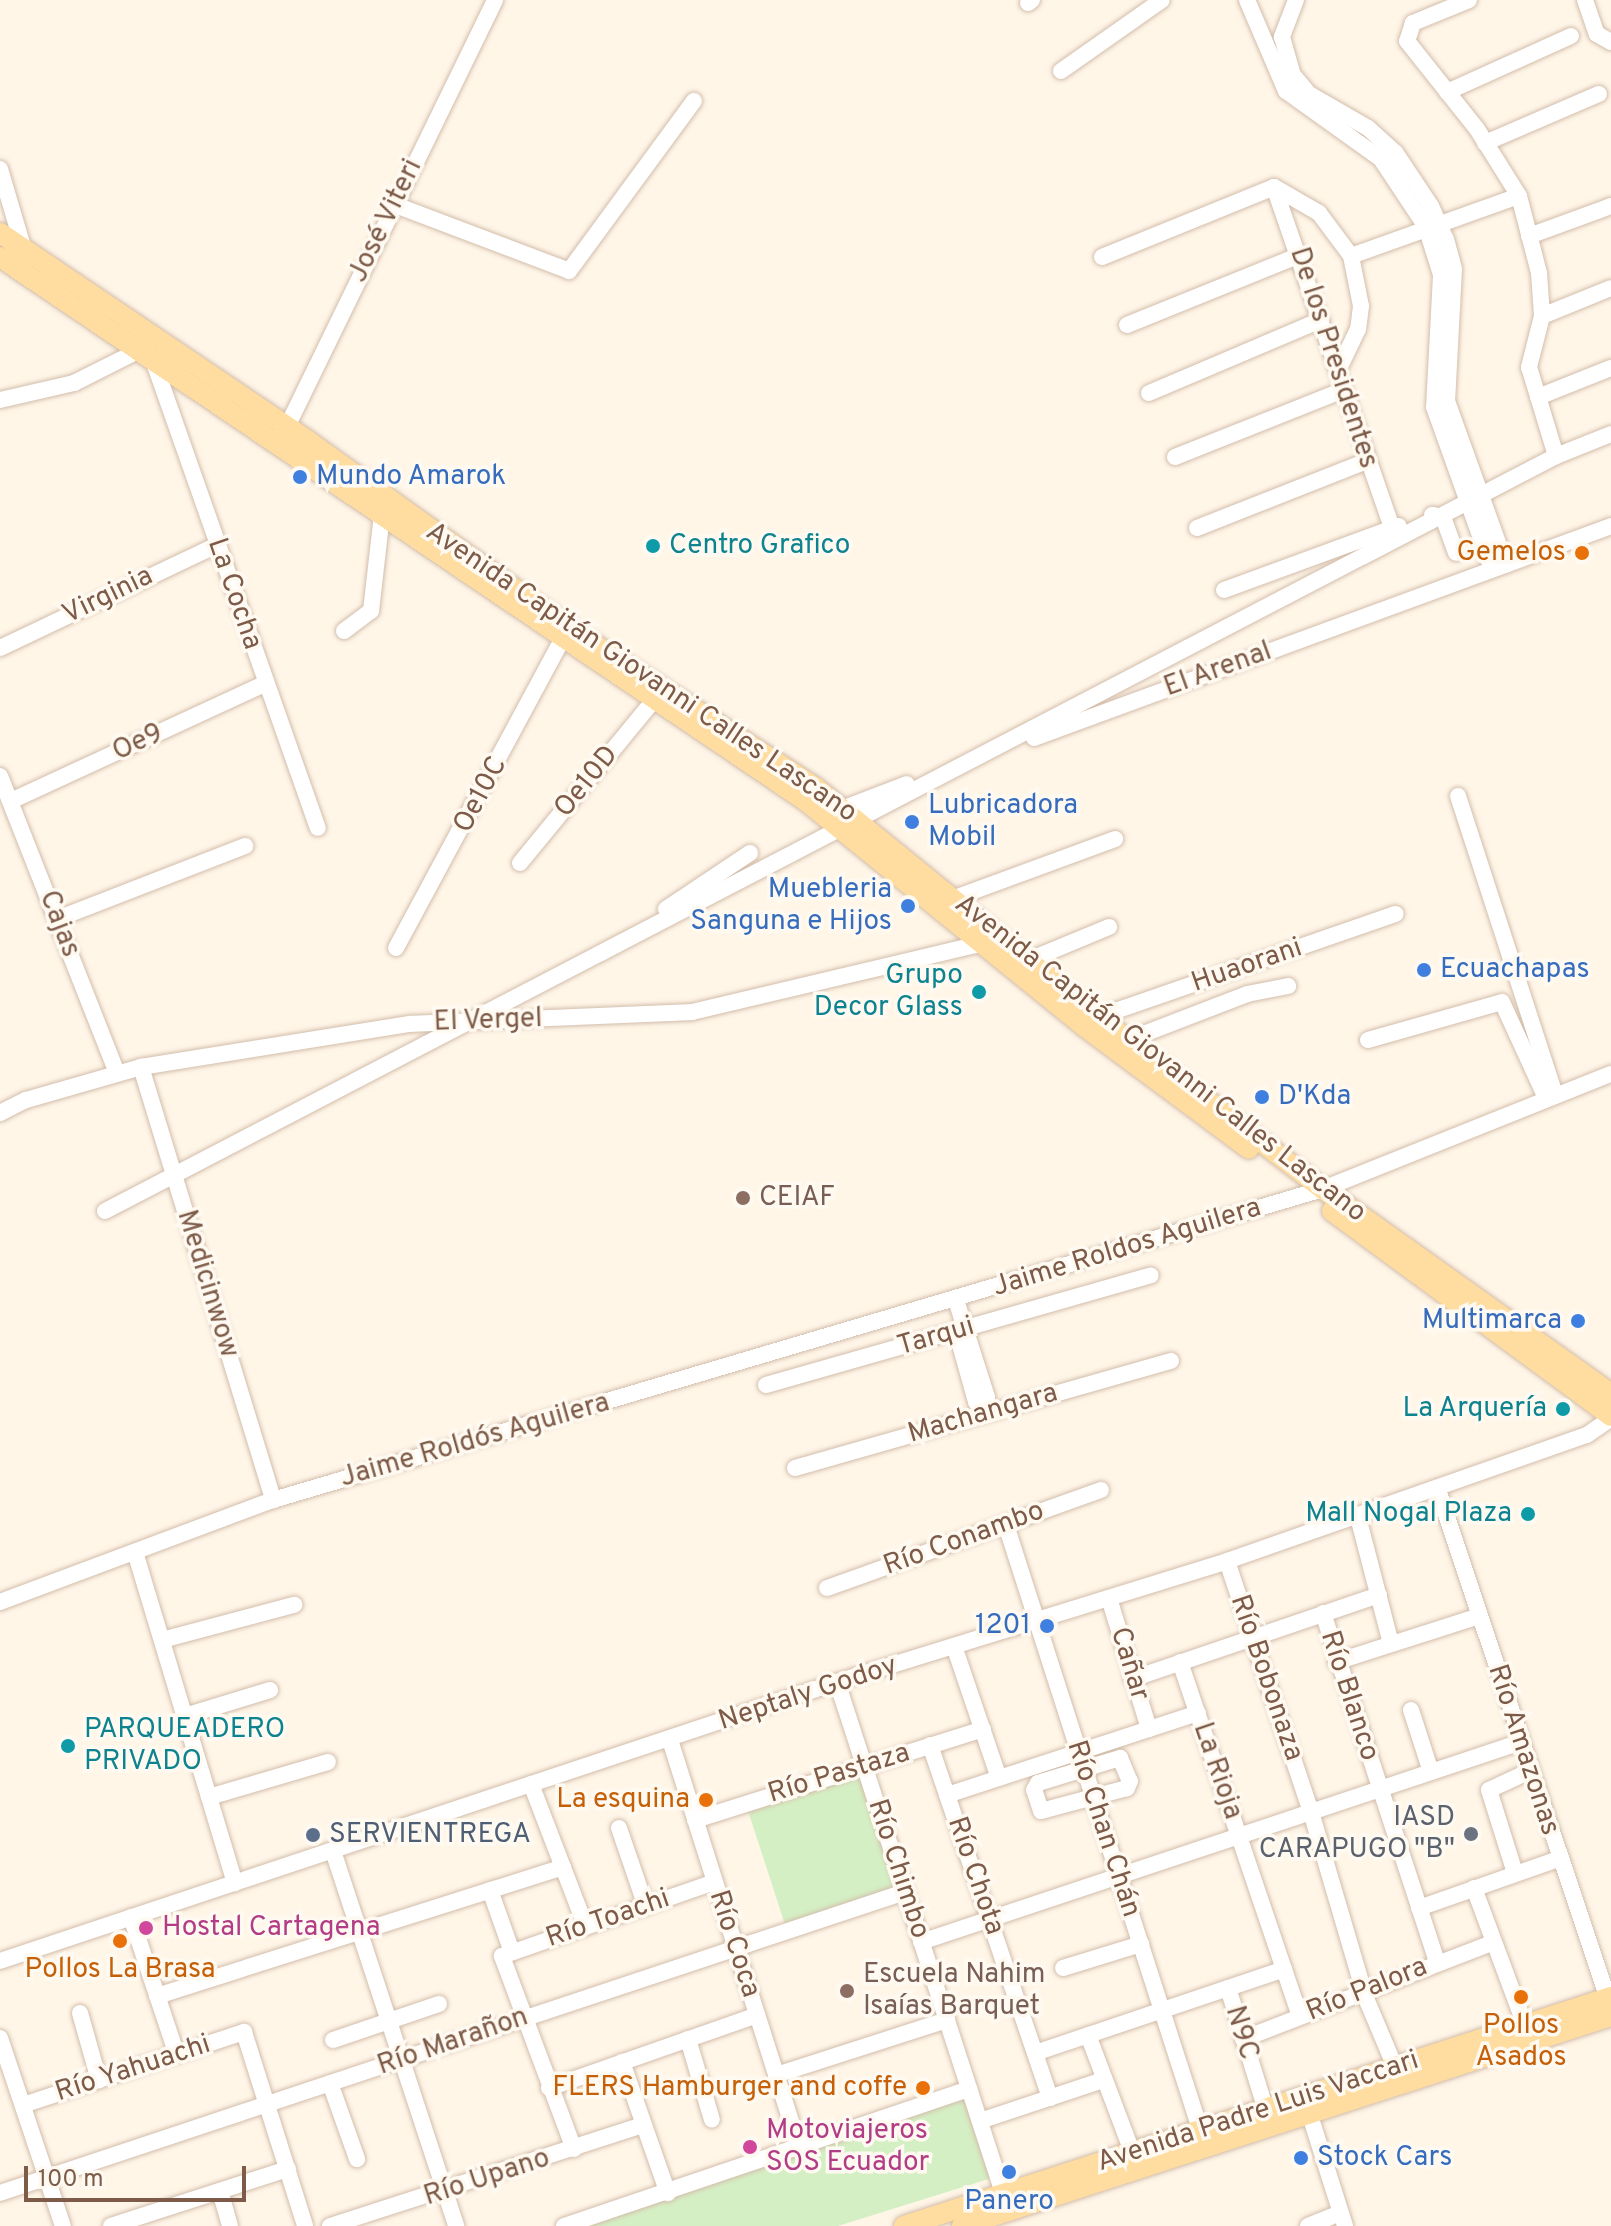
<!DOCTYPE html>
<html>
<head>
<meta charset="utf-8">
<style>
	body { margin:0 }
	#map { position:relative; width:1611px; height:2226px; overflow:hidden; background:#fff6e8; font-family:Overpass,sans-serif }
	div>[style] { position:absolute }
	[style*='--x'] { left:calc(var(--x)*1px); top:calc(var(--y)*1px); width:calc(var(--w)*1px); rotate:calc(var(--a)*1deg) }
	.green>* { inset:0; background:#d5efc4; transform-origin:0 0 }
	.roads { filter:drop-shadow(0 0 2px #d3bdab) drop-shadow(0 0 2px #d3bdab) }
	.minor>* { height:16px; margin:-8px; padding:0 8px; transform-origin:8px; border-radius:8px; background:#fff }
	.major>* { height:20px; margin:-10px; padding:0 10px; transform-origin:10px; border-radius:10px; background:#ffdc9f }
	.dots>* { width:22px; height:22px; translate:-50% -50%; box-sizing:border-box; border:4px solid #fffaf1; border-radius:50% }
	span { translate:-50% -50%; white-space:nowrap; text-align:center; line-height:1.15; -webkit-text-stroke:7px #fffaf1; paint-order:stroke }
	.street-label { font-size:28px; color:#7d5b48 }
	.shop-label { font-size:28px; color:#366cbe }
	.left { translate:0 -50%; text-align:left }
	.right { translate:-100% -50%; text-align:right }
	.culture-label { font-size:28px; color:#0d838f }
	.food-label { font-size:28px; color:#c56008 }
	.education-label { font-size:28px; color:#785e54 }
	.worship-label { font-size:28px; color:#5b616d }
	.service-label { font-size:28px; color:#4e5e75 }
	.hotel-label { font-size:28px; color:#b23c85 }
	.scale { position:absolute; left:24px; top:2166px; width:222px; height:36px; box-sizing:border-box; border:4px solid #7d5b48; border-top:0; padding-left:10px; font-size:24px; line-height:28px; white-space:nowrap; color:#7d5b48; -webkit-text-stroke:6px #fffaf1; paint-order:stroke }
</style>
</head>
<body>
<div id="map">
	<div class="green">
		<div style="left:861px;top:1767px;width:126px;height:121px;rotate:72deg"></div>
		<div style="clip-path:polygon(962px 2086px,992px 2178px,838px 2226px,566px 2226px)"></div>
	</div>
	<div class="roads">
		<div class="minor">
			<div style="--x:1247;--y:0;--w:99;--a:66.8"></div>
			<div style="--x:1286;--y:91;--w:117;--a:35.6"></div>
			<div style="--x:1381;--y:159;--w:82;--a:56.5"></div>
			<div style="--x:1426;--y:227;--w:50;--a:72.6"></div>
			<div style="--x:1441;--y:275;--w:132;--a:93"></div>
			<div style="--x:1434;--y:407;--w:172;--a:70.3"></div>
			<div style="--x:1296;--y:0;--w:40;--a:111"></div>
			<div style="--x:1282;--y:37;--w:40;--a:74"></div>
			<div style="--x:1293;--y:75;--w:25;--a:50"></div>
			<div style="--x:1309;--y:94;--w:68;--a:30"></div>
			<div style="--x:1368;--y:128;--w:36;--a:42"></div>
			<div style="--x:1395;--y:152;--w:65;--a:56.3"></div>
			<div style="--x:1431;--y:206;--w:36;--a:66"></div>
			<div style="--x:1446;--y:239;--w:31;--a:75"></div>
			<div style="--x:1454;--y:269;--w:132;--a:93"></div>
			<div style="--x:1447;--y:401;--w:174;--a:70.2"></div>
			<div style="--x:1469;--y:0;--w:61;--a:157.7"></div>
			<div style="--x:1413;--y:23;--w:19;--a:108"></div>
			<div style="--x:1407;--y:41;--w:112;--a:51.5"></div>
			<div style="--x:1477;--y:129;--w:79;--a:57.9"></div>
			<div style="--x:1519;--y:196;--w:80;--a:75.4"></div>
			<div style="--x:1539;--y:273;--w:43;--a:86"></div>
			<div style="--x:1542;--y:316;--w:53;--a:104.3"></div>
			<div style="--x:1529;--y:367;--w:93;--a:73.1"></div>
			<div style="--x:1585;--y:0;--w:36;--a:71"></div>
			<div style="--x:1597;--y:34;--w:16;--a:30"></div>
			<div style="--x:1028;--y:3;--w:5;--a:-37"></div>
			<div style="--x:1061;--y:71;--w:123;--a:-35.1"></div>
			<div style="--x:1447;--y:92;--w:136;--a:-24.3"></div>
			<div style="--x:1485;--y:143;--w:124;--a:-23.3"></div>
			<div style="--x:0;--y:169;--w:84;--a:73.5"></div>
			<div style="--x:1274;--y:187;--w:361;--a:70.9"></div>
			<div style="--x:1274;--y:187;--w:52;--a:30"></div>
			<div style="--x:1319;--y:213;--w:54;--a:53.3"></div>
			<div style="--x:1351;--y:256;--w:51;--a:78.7"></div>
			<div style="--x:1361;--y:306;--w:23;--a:97"></div>
			<div style="--x:1358;--y:329;--w:47;--a:115.5"></div>
			<div style="--x:393;--y:204;--w:188;--a:20.8"></div>
			<div style="--x:569;--y:271;--w:211;--a:-53.7"></div>
			<div style="--x:1529;--y:236;--w:87;--a:-20.1"></div>
			<div style="--x:1351;--y:256;--w:178;--a:-19.7"></div>
			<div style="--x:1102;--y:257;--w:186;--a:-22.1"></div>
			<div style="--x:1542;--y:316;--w:74;--a:-22.1"></div>
			<div style="--x:1127;--y:325;--w:187;--a:-22"></div>
			<div style="--x:153;--y:360;--w:496;--a:70.6"></div>
			<div style="--x:1149;--y:393;--w:187;--a:-23"></div>
			<div style="--x:1538;--y:397;--w:79;--a:-21.7"></div>
			<div style="--x:0;--y:400;--w:76;--a:-12.9"></div>
			<div style="--x:74;--y:383;--w:80;--a:-26.6"></div>
			<div style="--x:282;--y:437;--w:486;--a:-64"></div>
			<div style="--x:1175;--y:457;--w:181;--a:-21.7"></div>
			<div style="--x:1432;--y:515;--w:11;--a:10"></div>
			<div style="--x:1443;--y:517;--w:38;--a:70"></div>
			<div style="--x:1197;--y:528;--w:183;--a:-21.5"></div>
			<div style="--x:1224;--y:590;--w:186;--a:-20.1"></div>
			<div style="--x:344;--y:631;--w:34;--a:-37"></div>
			<div style="--x:371;--y:611;--w:97;--a:-83.5"></div>
			<div style="--x:0;--y:648;--w:240;--a:-25.4"></div>
			<div style="--x:1034;--y:738;--w:615;--a:-20.17"></div>
			<div style="--x:0;--y:776;--w:319;--a:68.5"></div>
			<div style="--x:1458;--y:796;--w:313;--a:72"></div>
			<div style="--x:11;--y:801;--w:279;--a:-24.8"></div>
			<div style="--x:831;--y:813;--w:81;--a:-20.9"></div>
			<div style="--x:520;--y:863;--w:210;--a:-50.6"></div>
			<div style="--x:952;--y:899;--w:174;--a:-20.2"></div>
			<div style="--x:666;--y:909;--w:101;--a:-33.7"></div>
			<div style="--x:57;--y:919;--w:202;--a:-21.2"></div>
			<div style="--x:396;--y:948;--w:350;--a:-61.7"></div>
			<div style="--x:1027;--y:961;--w:89;--a:-22.5"></div>
			<div style="--x:1098;--y:1017;--w:315;--a:-19.1"></div>
			<div style="--x:1128;--y:1040;--w:128;--a:-21.1"></div>
			<div style="--x:1247;--y:994;--w:42;--a:-11"></div>
			<div style="--x:1368;--y:1040;--w:139;--a:-15.8"></div>
			<div style="--x:1502;--y:1002;--w:106;--a:65.4"></div>
			<div style="--x:141;--y:1067;--w:453;--a:73"></div>
			<div style="--x:0;--y:1113;--w:29;--a:-27"></div>
			<div style="--x:26;--y:1100;--w:120;--a:-16"></div>
			<div style="--x:141;--y:1067;--w:272;--a:-9.1"></div>
			<div style="--x:410;--y:1024;--w:282;--a:-2.4"></div>
			<div style="--x:692;--y:1012;--w:296;--a:-13.3"></div>
			<div style="--x:105;--y:1211;--w:1636;--a:-27.49"></div>
			<div style="--x:1556;--y:456;--w:59;--a:-21.8"></div>
			<div style="--x:956;--y:1300;--w:102;--a:72.3"></div>
			<div style="--x:987;--y:1397;--w:16;--a:94"></div>
			<div style="--x:963;--y:1329;--w:13;--a:108"></div>
			<div style="--x:959;--y:1341;--w:63;--a:74.4"></div>
			<div style="--x:976;--y:1402;--w:15;--a:48"></div>
			<div style="--x:766;--y:1385;--w:400;--a:-15.9"></div>
			<div style="--x:795;--y:1468;--w:391;--a:-15.9"></div>
			<div style="--x:1438;--y:1490;--w:546;--a:71.53"></div>
			<div style="--x:1358;--y:1517;--w:131;--a:75.4"></div>
			<div style="--x:1006;--y:1525;--w:638;--a:72.19"></div>
			<div style="--x:135;--y:1552;--w:346;--a:73.2"></div>
			<div style="--x:1227;--y:1561;--w:265;--a:71.5"></div>
			<div style="--x:1311;--y:1812;--w:192;--a:73.6"></div>
			<div style="--x:1365;--y:1996;--w:77;--a:67.1"></div>
			<div style="--x:827;--y:1588;--w:291;--a:-19.7"></div>
			<div style="--x:1109;--y:1598;--w:137;--a:73"></div>
			<div style="--x:0;--y:1602;--w:291;--a:-20.5"></div>
			<div style="--x:273;--y:1500;--w:1095;--a:-16.5"></div>
			<div style="--x:1323;--y:1189;--w:310;--a:-21.8"></div>
			<div style="--x:1323;--y:1613;--w:367;--a:71.9"></div>
			<div style="--x:162;--y:1640;--w:137;--a:-14.9"></div>
			<div style="--x:954;--y:1646;--w:139;--a:71.2"></div>
			<div style="--x:1180;--y:1662;--w:374;--a:71.3"></div>
			<div style="--x:1336;--y:1662;--w:150;--a:-17.8"></div>
			<div style="--x:1132;--y:1679;--w:261;--a:-18.8"></div>
			<div style="--x:837;--y:1682;--w:537;--a:72"></div>
			<div style="--x:1411;--y:1710;--w:65;--a:72.1"></div>
			<div style="--x:185;--y:1716;--w:89;--a:-17"></div>
			<div style="--x:670;--y:1740;--w:427;--a:72.4"></div>
			<div style="--x:930;--y:1745;--w:373;--a:71.2"></div>
			<div style="--x:1120;--y:1758;--w:25;--a:67"></div>
			<div style="--x:1130;--y:1781;--w:8;--a:113"></div>
			<div style="--x:1127;--y:1788;--w:89;--a:165"></div>
			<div style="--x:1041;--y:1811;--w:22;--a:-108"></div>
			<div style="--x:1034;--y:1790;--w:8;--a:-60"></div>
			<div style="--x:1038;--y:1783;--w:86;--a:-17"></div>
			<div style="--x:531;--y:1784;--w:153;--a:69"></div>
			<div style="--x:947;--y:1795;--w:264;--a:-18.1"></div>
			<div style="--x:209;--y:1797;--w:124;--a:-16.4"></div>
			<div style="--x:695;--y:1820;--w:302;--a:-17.5"></div>
			<div style="--x:619;--y:1828;--w:83;--a:71.1"></div>
			<div style="--x:333;--y:1851;--w:395;--a:71.8"></div>
			<div style="--x:1515;--y:1873;--w:87;--a:-107.4"></div>
			<div style="--x:1489;--y:1790;--w:45;--a:-24.9"></div>
			<div style="--x:1474;--y:1888;--w:146;--a:69.6"></div>
			<div style="--x:490;--y:1890;--w:66;--a:70.5"></div>
			<div style="--x:1419;--y:1908;--w:147;--a:-19.4"></div>
			<div style="--x:131;--y:1917;--w:145;--a:71.6"></div>
			<div style="--x:921;--y:1942;--w:632;--a:-18.43"></div>
			<div style="--x:0;--y:1961;--w:882;--a:-18.43"></div>
			<div style="--x:837;--y:1682;--w:408;--a:-17.2"></div>
			<div style="--x:1227;--y:1561;--w:381;--a:-19.3"></div>
			<div style="--x:1587;--y:1435;--w:29;--a:-35"></div>
			<div style="--x:1063;--y:1968;--w:82;--a:-17.1"></div>
			<div style="--x:1228;--y:1988;--w:138;--a:72.7"></div>
			<div style="--x:157;--y:1996;--w:426;--a:-17.6"></div>
			<div style="--x:80;--y:2013;--w:70;--a:74.2"></div>
			<div style="--x:1088;--y:2035;--w:127;--a:69.3"></div>
			<div style="--x:0;--y:2038;--w:198;--a:71.5"></div>
			<div style="--x:688;--y:2039;--w:84;--a:73.5"></div>
			<div style="--x:1243;--y:2039;--w:267;--a:-21.1"></div>
			<div style="--x:333;--y:2040;--w:112;--a:-18.8"></div>
			<div style="--x:1035;--y:2053;--w:263;--a:-18.6"></div>
			<div style="--x:622;--y:2062;--w:139;--a:70.7"></div>
			<div style="--x:776;--y:2075;--w:180;--a:-17.8"></div>
			<div style="--x:330;--y:2083;--w:81;--a:70.4"></div>
			<div style="--x:549;--y:2088;--w:220;--a:-19.3"></div>
			<div style="--x:23;--y:2105;--w:233;--a:-18.3"></div>
			<div style="--x:244;--y:2032;--w:203;--a:72.5"></div>
			<div style="--x:1307;--y:2106;--w:126;--a:72.4"></div>
			<div style="--x:980;--y:2121;--w:130;--a:-18.4"></div>
			<div style="--x:574;--y:2149;--w:206;--a:-110.5"></div>
			<div style="--x:502;--y:1956;--w:225;--a:-19.2"></div>
			<div style="--x:220;--y:2191;--w:36;--a:74"></div>
			<div style="--x:0;--y:2193;--w:954;--a:-18.4"></div>
			<div style="--x:111;--y:2226;--w:186;--a:-17.9"></div>
			<div style="--x:330;--y:2226;--w:329;--a:-17.9"></div>
			<div style="--x:564;--y:2226;--w:428;--a:-18.7"></div>
			<div style="--x:1308;--y:2226;--w:35;--a:-22"></div>
		</div>
		<div class="major">
			<div style="--x:0;--y:233;--w:372;--a:34"></div>
			<div style="--x:308;--y:441;--w:321;--a:35.6"></div>
			<div style="--x:569;--y:628;--w:293;--a:32.9"></div>
			<div style="--x:815;--y:787;--w:365;--a:39.1"></div>
			<div style="--x:1098;--y:1017;--w:283;--a:37.4"></div>
			<div style="--x:1323;--y:1189;--w:354;--a:35.4"></div>
			<div style="--x:0;--y:257;--w:972;--a:34.02"></div>
			<div style="--x:806;--y:801;--w:359;--a:39"></div>
			<div style="--x:1085;--y:1027;--w:204;--a:36.6"></div>
			<div style="--x:1332;--y:1211;--w:346;--a:36.3"></div>
			<div style="--x:904;--y:2226;--w:743;--a:-17.95"></div>
			<div style="--x:962;--y:2226;--w:682;--a:-17.93"></div>
		</div>
	</div>
	<div class="dots">
		<div style="left:300px;top:477px;background:#3f7fe0"></div>
		<div style="left:653px;top:546px;background:#0f9aa8"></div>
		<div style="left:1582px;top:553px;background:#e8710a"></div>
		<div style="left:912px;top:822px;background:#3f7fe0"></div>
		<div style="left:908px;top:906px;background:#3f7fe0"></div>
		<div style="left:1424px;top:970px;background:#3f7fe0"></div>
		<div style="left:979px;top:992px;background:#0f9aa8"></div>
		<div style="left:1262px;top:1097px;background:#3f7fe0"></div>
		<div style="left:743px;top:1198px;background:#8d6e63"></div>
		<div style="left:1578px;top:1321px;background:#3f7fe0"></div>
		<div style="left:1563px;top:1409px;background:#0f9aa8"></div>
		<div style="left:1528px;top:1514px;background:#0f9aa8"></div>
		<div style="left:1047px;top:1626px;background:#3f7fe0"></div>
		<div style="left:68px;top:1746px;background:#0f9aa8"></div>
		<div style="left:706px;top:1800px;background:#e8710a"></div>
		<div style="left:1471px;top:1834px;background:#6b7280"></div>
		<div style="left:313px;top:1835px;background:#5c6f8a"></div>
		<div style="left:146px;top:1928px;background:#d1479c"></div>
		<div style="left:120px;top:1941px;background:#e8710a"></div>
		<div style="left:847px;top:1991px;background:#8d6e63"></div>
		<div style="left:1521px;top:1997px;background:#e8710a"></div>
		<div style="left:923px;top:2088px;background:#e8710a"></div>
		<div style="left:750px;top:2147px;background:#d1479c"></div>
		<div style="left:1301px;top:2158px;background:#3f7fe0"></div>
		<div style="left:1009px;top:2172px;background:#3f7fe0"></div>
	</div>
	<div class="street-label">
		<span style="left:386px;top:221px;rotate:-64deg">José Viteri</span>
		<span style="left:1333px;top:358px;rotate:72deg">De los Presidentes</span>
		<span style="left:234px;top:594px;rotate:71deg">La Cocha</span>
		<span style="left:108px;top:596px;rotate:-26deg">Virginia</span>
		<span style="left:1218px;top:670px;rotate:-20deg">El Arenal</span>
		<span style="left:641px;top:673px;rotate:34deg">Avenida Capitán Giovanni Calles Lascano</span>
		<span style="left:138px;top:743px;rotate:-25deg">Oe9</span>
		<span style="left:587px;top:782px;rotate:-51deg">Oe10D</span>
		<span style="left:481px;top:795px;rotate:-62deg">Oe10C</span>
		<span style="left:59px;top:924px;rotate:69deg">Cajas</span>
		<span style="left:1247px;top:966px;rotate:-19deg">Huaorani</span>
		<span style="left:488px;top:1021px;rotate:-2deg">El Vergel</span>
		<span style="left:1160px;top:1059px;rotate:38deg">Avenida Capitán Giovanni Calles Lascano</span>
		<span style="left:1127px;top:1248px;rotate:-17deg">Jaime Roldos Aguilera</span>
		<span style="left:207px;top:1284px;rotate:73deg">Medicinwow</span>
		<span style="left:936px;top:1337px;rotate:-16deg">Tarqui</span>
		<span style="left:983px;top:1414px;rotate:-16deg">Machangara</span>
		<span style="left:475px;top:1441px;rotate:-16deg">Jaime Roldós Aguilera</span>
		<span style="left:964px;top:1539px;rotate:-20deg">Río Conambo</span>
		<span style="left:1129px;top:1664px;rotate:73deg">Cañar</span>
		<span style="left:1266px;top:1678px;rotate:71deg">Río Bobonaza</span>
		<span style="left:808px;top:1694px;rotate:-18deg">Neptaly Godoy</span>
		<span style="left:1349px;top:1696px;rotate:72deg">Río Blanco</span>
		<span style="left:1523px;top:1750px;rotate:72deg">Río Amazonas</span>
		<span style="left:1217px;top:1771px;rotate:71deg">La Rioja</span>
		<span style="left:839px;top:1774px;rotate:-17deg">Río Pastaza</span>
		<span style="left:1103px;top:1829px;rotate:72deg">Río Chan Chán</span>
		<span style="left:898px;top:1869px;rotate:72deg">Río Chimbo</span>
		<span style="left:975px;top:1876px;rotate:71deg">Río Chota</span>
		<span style="left:608px;top:1919px;rotate:-19deg">Río Toachi</span>
		<span style="left:734px;top:1944px;rotate:72deg">Río Coca</span>
		<span style="left:1367px;top:1990px;rotate:-22deg">Río Palora</span>
		<span style="left:1241px;top:2033px;rotate:73deg">N9C</span>
		<span style="left:453px;top:2042px;rotate:-19deg">Río Marañon</span>
		<span style="left:133px;top:2069px;rotate:-18deg">Río Yahuachi</span>
		<span style="left:1258px;top:2112px;rotate:-18deg">Avenida Padre Luis Vaccari</span>
		<span style="left:487px;top:2178px;rotate:-18deg">Río Upano</span>
	</div>
	<div class="shop-label">
		<span class="left" style="left:316px;top:477px">Mundo Amarok</span>
		<span class="left" style="left:928px;top:822px">Lubricadora<br>Mobil</span>
		<span class="right" style="left:892px;top:906px">Muebleria<br>Sanguna e Hijos</span>
		<span class="left" style="left:1440px;top:970px">Ecuachapas</span>
		<span class="left" style="left:1278px;top:1097px">D'Kda</span>
		<span class="right" style="left:1562px;top:1321px">Multimarca</span>
		<span class="right" style="left:1031px;top:1626px">1201</span>
		<span class="left" style="left:1317px;top:2158px">Stock Cars</span>
		<span style="left:1009px;top:2202px">Panero</span>
	</div>
	<div class="culture-label">
		<span class="left" style="left:669px;top:546px">Centro Grafico</span>
		<span class="right" style="left:963px;top:992px">Grupo<br>Decor Glass</span>
		<span class="right" style="left:1547px;top:1409px">La Arquería</span>
		<span class="right" style="left:1512px;top:1514px">Mall Nogal Plaza</span>
		<span class="left" style="left:84px;top:1746px">PARQUEADERO<br>PRIVADO</span>
	</div>
	<div class="food-label">
		<span class="right" style="left:1566px;top:553px">Gemelos</span>
		<span class="right" style="left:690px;top:1800px">La esquina</span>
		<span style="left:120px;top:1970px">Pollos La Brasa</span>
		<span style="left:1521px;top:2042px">Pollos<br>Asados</span>
		<span class="right" style="left:907px;top:2088px">FLERS Hamburger and coffe</span>
	</div>
	<div class="education-label">
		<span class="left" style="left:759px;top:1198px">CEIAF</span>
		<span class="left" style="left:863px;top:1991px">Escuela Nahim<br>Isaías Barquet</span>
	</div>
	<div class="worship-label">
		<span class="right" style="left:1455px;top:1834px">IASD<br>CARAPUGO "B"</span>
	</div>
	<div class="service-label">
		<span class="left" style="left:329px;top:1835px">SERVIENTREGA</span>
	</div>
	<div class="hotel-label">
		<span class="left" style="left:162px;top:1928px">Hostal Cartagena</span>
		<span class="left" style="left:766px;top:2147px">Motoviajeros<br>SOS Ecuador</span>
	</div>
	<div class="scale">100 m</div>
</div>
</body>
</html>
